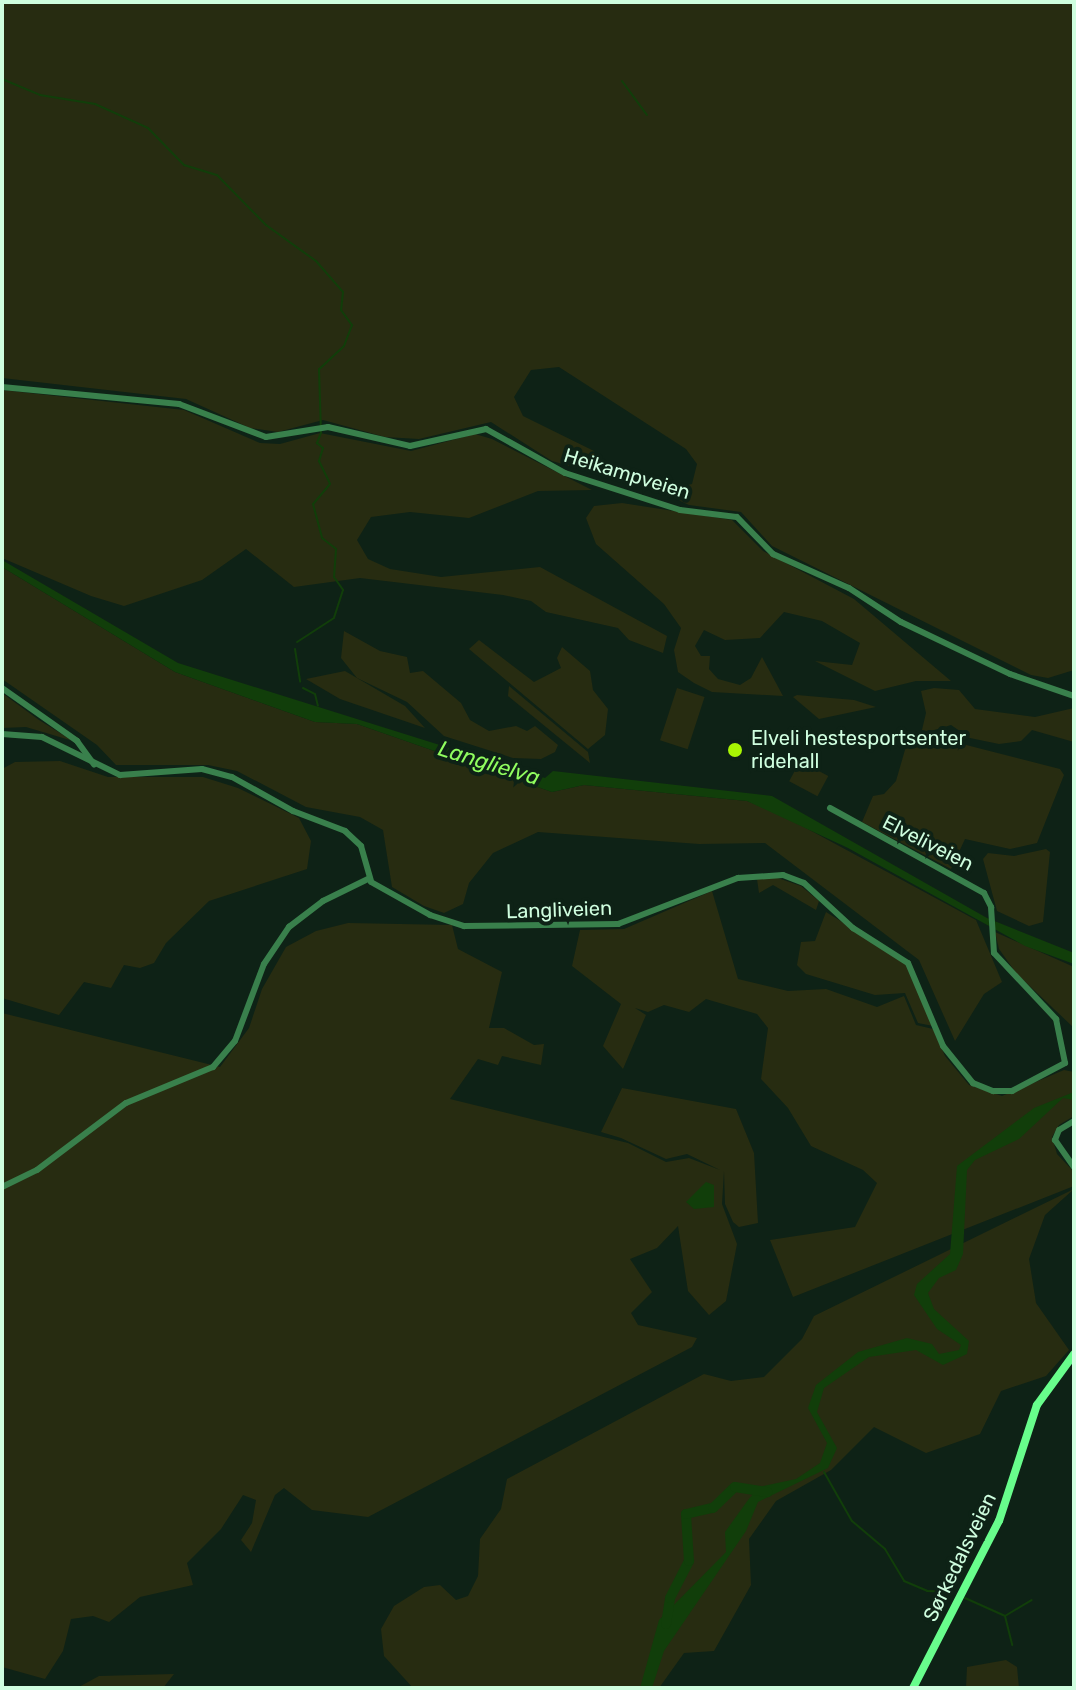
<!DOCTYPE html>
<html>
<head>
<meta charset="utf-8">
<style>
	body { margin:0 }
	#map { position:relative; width:1076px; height:1690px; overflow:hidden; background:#0e2216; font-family:Rubik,sans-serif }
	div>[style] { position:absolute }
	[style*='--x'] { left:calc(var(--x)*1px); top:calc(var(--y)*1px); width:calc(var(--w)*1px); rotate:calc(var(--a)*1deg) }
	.green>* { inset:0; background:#272c11; transform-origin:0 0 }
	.water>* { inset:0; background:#113e0a }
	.stream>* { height:2px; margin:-1px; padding:0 1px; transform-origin:1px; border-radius:1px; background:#113e0a }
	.river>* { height:10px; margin:-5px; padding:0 5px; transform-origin:5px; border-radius:5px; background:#113e0a }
	.street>* { height:6px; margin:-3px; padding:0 3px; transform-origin:3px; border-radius:3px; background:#39804c }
	.secondary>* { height:8px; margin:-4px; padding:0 4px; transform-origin:4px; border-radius:4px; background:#68fd8c }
	.dots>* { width:22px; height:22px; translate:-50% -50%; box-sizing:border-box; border:4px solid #0e2216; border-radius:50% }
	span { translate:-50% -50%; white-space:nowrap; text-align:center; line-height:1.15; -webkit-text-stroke:8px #0e2216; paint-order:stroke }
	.street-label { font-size:20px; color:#cffedf }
	.poi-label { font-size:20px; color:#cffedf }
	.left { translate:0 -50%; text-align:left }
	.water-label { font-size:22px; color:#90fd5f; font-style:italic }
	.frame { position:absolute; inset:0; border:4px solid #cffedf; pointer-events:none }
</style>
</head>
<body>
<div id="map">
	<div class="green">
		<div style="clip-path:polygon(2px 2px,1074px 2px,1074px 670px,1048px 678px,1031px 675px,772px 546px,741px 512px,689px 505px,672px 497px,679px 487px,692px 484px,697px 464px,686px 449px,559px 367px,531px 370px,514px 397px,523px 416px,594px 451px,615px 479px,552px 461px,491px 422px,419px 439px,385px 437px,323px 420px,278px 432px,250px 428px,186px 399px,2px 378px)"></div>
		<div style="clip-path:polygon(2px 390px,184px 410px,260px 443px,280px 444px,320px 433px,411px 451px,475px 434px,492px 439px,592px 490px,538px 491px,469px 518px,410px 512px,371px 517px,357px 540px,368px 559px,390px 569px,441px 577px,540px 567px,667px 636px,663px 653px,629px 640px,618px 628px,546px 612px,531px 601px,503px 595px,360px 578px,294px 587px,246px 549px,202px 580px,124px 606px,91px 596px,2px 558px)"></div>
		<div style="clip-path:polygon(622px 503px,732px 520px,763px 551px,854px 599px,951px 681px,916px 681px,875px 691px,815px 661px,852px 665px,860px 643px,822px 621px,784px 612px,760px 638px,725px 640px,704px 630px,695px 646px,701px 656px,710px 656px,709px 669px,718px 679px,740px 685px,751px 678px,762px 657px,783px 696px,712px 692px,694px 683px,678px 672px,674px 650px,681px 628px,664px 604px,596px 544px,586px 518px,594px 506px)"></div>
		<div style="clip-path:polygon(2px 567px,175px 672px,315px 722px,357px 724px,552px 792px,584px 785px,747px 801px,780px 814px,976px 920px,1002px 982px,984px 994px,955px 1041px,919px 960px,765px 843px,699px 844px,538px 832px,493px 853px,469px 883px,463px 904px,444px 913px,424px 906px,392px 887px,383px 830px,360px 817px,306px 807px,237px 771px,208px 765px,116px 765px,97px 745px,2px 679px)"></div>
		<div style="clip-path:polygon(344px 631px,380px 651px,407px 657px,410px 673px,423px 671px,461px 703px,470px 720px,489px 731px,516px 726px,527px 731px,535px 726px,558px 745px,555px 752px,541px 759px,513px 758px,444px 736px,407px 702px,357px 678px,341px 658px)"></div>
		<div style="clip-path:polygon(479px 640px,534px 682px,561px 668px,557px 658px,562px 647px,590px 671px,593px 690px,608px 709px,605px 735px,588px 749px,469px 649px)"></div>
		<div style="clip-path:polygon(345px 671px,405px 706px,425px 728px,340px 699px,306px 679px)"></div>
		<div style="clip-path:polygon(509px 686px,588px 752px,590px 763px,508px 696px)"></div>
		<div style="left:677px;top:688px;width:29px;height:55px;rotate:18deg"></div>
		<div style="clip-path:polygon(934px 688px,959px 690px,975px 709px,1035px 717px,1074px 708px,1074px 742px,1032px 730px,1021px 741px,999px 744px,970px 738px,951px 725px,921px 734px,926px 713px,921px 691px)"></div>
		<div style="clip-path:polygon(2px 693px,39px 720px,73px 741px,26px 727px,2px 728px)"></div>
		<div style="clip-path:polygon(797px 695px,854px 700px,876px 707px,819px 719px,793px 697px)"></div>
		<div style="clip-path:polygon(909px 736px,935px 737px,1060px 769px,1064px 775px,1037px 843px,1010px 849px,965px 839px,951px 869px,862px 822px,873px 796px,884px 794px,896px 781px)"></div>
		<div style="clip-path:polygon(60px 761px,108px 777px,203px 777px,238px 788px,299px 818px,311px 841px,307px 869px,209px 901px,166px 943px,154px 963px,140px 968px,124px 965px,111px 988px,84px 982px,59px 1015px,2px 998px,2px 769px,15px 762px)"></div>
		<div style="left:800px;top:761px;width:32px;height:23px;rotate:28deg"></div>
		<div style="clip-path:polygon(1046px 849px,1050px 852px,1043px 922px,1029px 926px,997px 911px,983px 859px,988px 853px,1014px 856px)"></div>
		<div style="clip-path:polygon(772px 876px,801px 886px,819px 901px,816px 910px,773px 885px,759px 893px,757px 879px)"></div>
		<div style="clip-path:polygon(712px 891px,738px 979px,788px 991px,826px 989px,877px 1007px,904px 996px,916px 1025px,933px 1029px,945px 1056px,969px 1085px,1002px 1096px,1064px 1070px,1074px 1072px,1074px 1116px,1059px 1125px,1052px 1137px,1057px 1154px,1074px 1172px,1074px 1186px,793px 1297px,770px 1240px,855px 1227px,877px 1183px,863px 1170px,811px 1146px,788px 1108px,761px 1079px,768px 1028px,757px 1014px,706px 999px,689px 1012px,664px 1005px,648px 1012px,635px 1008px,646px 1015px,623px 1069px,603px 1046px,621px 1004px,572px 966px,580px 930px,624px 929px)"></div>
		<div style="clip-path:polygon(826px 912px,899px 957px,910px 970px,933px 1026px,918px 1023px,905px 993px,875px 995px,806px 974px,797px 965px,801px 942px,815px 941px)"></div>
		<div style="clip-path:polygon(348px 923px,452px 925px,458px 949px,502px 972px,489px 1028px,504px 1028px,534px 1045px,544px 1044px,541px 1065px,502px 1056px,498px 1065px,478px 1059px,450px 1099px,628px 1143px,666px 1162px,689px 1158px,720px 1170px,687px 1154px,666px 1159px,621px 1138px,601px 1132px,622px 1088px,736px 1109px,754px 1153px,758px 1223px,739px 1227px,733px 1222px,725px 1204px,724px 1171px,722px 1204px,737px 1244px,726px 1301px,709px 1315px,688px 1291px,678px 1226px,657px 1248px,630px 1259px,652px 1292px,631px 1313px,638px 1325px,697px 1338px,692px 1347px,368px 1517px,312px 1510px,284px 1488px,275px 1495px,251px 1552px,241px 1540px,252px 1523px,256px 1500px,243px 1495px,221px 1529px,187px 1563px,193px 1585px,140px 1597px,109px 1622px,93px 1616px,71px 1619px,63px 1651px,45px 1679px,2px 1667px,2px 1013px,220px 1067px,249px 1028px,262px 989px,286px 947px,316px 931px)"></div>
		<div style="clip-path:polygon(995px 932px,1074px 967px,1074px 1028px,1016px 973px,999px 949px)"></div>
		<div style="clip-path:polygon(1074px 1189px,1045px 1215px,1029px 1259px,1036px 1303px,1069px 1350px,1046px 1376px,1001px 1391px,980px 1434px,926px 1453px,874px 1427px,831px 1470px,776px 1501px,749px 1539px,751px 1585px,714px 1651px,684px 1653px,659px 1688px,413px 1688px,384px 1656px,381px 1629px,394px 1606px,424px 1587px,440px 1585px,456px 1600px,468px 1596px,478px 1576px,480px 1539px,501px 1509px,507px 1479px,704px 1374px,731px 1381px,764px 1377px,802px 1339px,814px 1316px)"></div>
		<div style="clip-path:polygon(1006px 1660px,1017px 1667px,1019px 1688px,966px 1688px,967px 1667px)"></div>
		<div style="clip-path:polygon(174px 1674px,163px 1688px,77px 1688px,99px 1676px)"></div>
	</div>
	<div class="water">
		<div style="clip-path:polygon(2px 560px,178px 663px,545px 778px,553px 771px,772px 796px,987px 918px,1074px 953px,1074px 964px,1025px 946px,848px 848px,747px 801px,584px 785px,552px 792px,357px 724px,315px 722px,175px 672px,2px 567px)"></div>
		<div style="clip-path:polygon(1074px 1092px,1074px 1100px,1063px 1098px,1019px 1139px,975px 1160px,967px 1170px,963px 1254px,956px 1270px,939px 1278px,928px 1293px,934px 1309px,969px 1341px,967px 1354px,943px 1365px,916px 1350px,869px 1357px,824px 1388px,817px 1412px,837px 1448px,828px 1468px,758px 1502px,746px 1531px,664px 1651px,652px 1688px,640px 1688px,659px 1620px,726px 1552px,725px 1532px,748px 1500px,759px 1487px,796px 1479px,820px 1463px,827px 1443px,808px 1408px,816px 1385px,858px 1352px,907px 1338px,932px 1344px,939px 1354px,959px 1350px,961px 1345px,937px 1329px,914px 1295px,917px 1284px,950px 1254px,957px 1166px,1034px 1108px)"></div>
		<div style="clip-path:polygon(706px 1182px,714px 1185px,714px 1207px,694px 1209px,686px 1202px)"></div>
	</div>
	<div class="stream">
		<div style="--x:2;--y:79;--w:41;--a:22.8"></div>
		<div style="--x:40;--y:95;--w:56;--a:9.3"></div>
		<div style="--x:95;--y:104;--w:58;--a:24.4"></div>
		<div style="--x:148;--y:128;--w:52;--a:45.8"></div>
		<div style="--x:184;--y:165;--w:34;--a:17"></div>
		<div style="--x:217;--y:175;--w:70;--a:45.6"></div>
		<div style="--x:266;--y:225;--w:62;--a:35.8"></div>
		<div style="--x:316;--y:261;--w:41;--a:48.9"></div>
		<div style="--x:343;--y:292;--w:18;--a:96"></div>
		<div style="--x:341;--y:310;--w:19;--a:54"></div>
		<div style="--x:352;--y:325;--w:22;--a:111"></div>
		<div style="--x:344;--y:346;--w:34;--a:137"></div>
		<div style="--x:319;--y:369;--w:64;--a:88.2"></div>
		<div style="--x:321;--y:433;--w:11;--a:112"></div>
		<div style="--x:317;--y:443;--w:8;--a:40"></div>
		<div style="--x:323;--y:448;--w:14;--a:107"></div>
		<div style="--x:319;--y:461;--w:25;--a:64"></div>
		<div style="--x:330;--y:484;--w:26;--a:130"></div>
		<div style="--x:313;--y:504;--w:35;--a:75"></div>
		<div style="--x:322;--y:538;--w:18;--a:38"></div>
		<div style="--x:336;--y:549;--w:28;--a:94"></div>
		<div style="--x:334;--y:577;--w:16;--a:55"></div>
		<div style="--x:343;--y:590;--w:29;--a:108"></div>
		<div style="--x:334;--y:618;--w:44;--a:147"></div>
		<div style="--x:622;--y:81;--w:42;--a:53.7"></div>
		<div style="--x:295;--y:649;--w:33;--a:81"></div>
		<div style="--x:303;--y:688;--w:13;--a:27"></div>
		<div style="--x:315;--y:694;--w:12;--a:76"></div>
		<div style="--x:824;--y:1472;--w:56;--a:60.3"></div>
		<div style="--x:852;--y:1521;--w:43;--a:40.3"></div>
		<div style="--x:885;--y:1549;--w:37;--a:59"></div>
		<div style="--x:904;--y:1581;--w:25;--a:23"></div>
		<div style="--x:927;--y:1591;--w:26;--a:2"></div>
		<div style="--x:965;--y:1598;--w:44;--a:24.2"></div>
		<div style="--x:1005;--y:1616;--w:31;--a:-31"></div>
		<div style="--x:1005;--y:1616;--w:30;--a:76"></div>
	</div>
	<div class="river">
		<div style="--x:666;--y:1624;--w:26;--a:-81"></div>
		<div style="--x:670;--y:1598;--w:42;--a:-62.8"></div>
		<div style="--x:689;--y:1561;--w:47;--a:-93.7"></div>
		<div style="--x:686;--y:1514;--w:28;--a:-13"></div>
		<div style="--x:713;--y:1508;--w:30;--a:-44"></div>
		<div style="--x:735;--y:1487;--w:33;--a:9"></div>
	</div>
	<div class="street">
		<div style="--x:2;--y:387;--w:178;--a:5.5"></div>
		<div style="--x:179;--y:404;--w:93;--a:20.8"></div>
		<div style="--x:266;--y:437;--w:63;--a:-9.2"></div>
		<div style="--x:328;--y:427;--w:84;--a:13"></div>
		<div style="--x:410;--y:446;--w:78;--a:-12.6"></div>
		<div style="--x:486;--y:429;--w:90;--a:29.1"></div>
		<div style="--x:565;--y:473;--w:121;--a:17.8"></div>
		<div style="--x:680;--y:510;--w:57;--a:7"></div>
		<div style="--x:737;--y:517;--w:52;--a:45.8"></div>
		<div style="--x:773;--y:554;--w:83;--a:24.1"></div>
		<div style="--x:849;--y:588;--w:62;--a:33.2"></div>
		<div style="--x:901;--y:622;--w:121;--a:25.5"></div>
		<div style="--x:1010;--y:674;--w:68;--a:19"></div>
		<div style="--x:2;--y:688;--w:92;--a:35.2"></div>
		<div style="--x:77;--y:741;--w:29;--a:54"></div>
		<div style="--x:2;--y:734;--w:40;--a:4.3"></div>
		<div style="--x:42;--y:737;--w:87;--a:26"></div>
		<div style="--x:120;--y:775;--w:82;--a:-4.2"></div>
		<div style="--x:202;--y:769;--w:31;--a:15"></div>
		<div style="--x:232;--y:777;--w:70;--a:29.1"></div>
		<div style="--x:293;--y:811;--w:56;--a:21"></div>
		<div style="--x:345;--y:831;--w:22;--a:43"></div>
		<div style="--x:361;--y:846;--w:37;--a:74"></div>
		<div style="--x:371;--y:882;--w:68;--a:29.2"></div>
		<div style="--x:430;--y:915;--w:36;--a:18"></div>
		<div style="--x:464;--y:926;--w:154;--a:-0.7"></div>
		<div style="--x:618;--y:924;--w:129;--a:-21"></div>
		<div style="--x:738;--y:878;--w:45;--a:-3.8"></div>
		<div style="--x:783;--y:875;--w:22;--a:21"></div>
		<div style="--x:804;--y:883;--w:67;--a:42.6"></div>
		<div style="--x:853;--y:928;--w:65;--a:32.5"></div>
		<div style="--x:908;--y:963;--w:90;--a:67.1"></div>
		<div style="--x:943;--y:1046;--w:48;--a:51"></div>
		<div style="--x:973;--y:1083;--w:22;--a:22"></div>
		<div style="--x:993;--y:1091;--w:19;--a:0"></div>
		<div style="--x:1012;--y:1091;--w:60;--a:-27.8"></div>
		<div style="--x:830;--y:808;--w:176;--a:28.9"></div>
		<div style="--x:984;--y:893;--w:16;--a:63"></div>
		<div style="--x:991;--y:907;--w:46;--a:86.3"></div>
		<div style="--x:994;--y:953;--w:91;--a:46.8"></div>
		<div style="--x:1056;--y:1019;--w:45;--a:78.4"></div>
		<div style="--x:1074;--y:1121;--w:17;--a:149"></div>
		<div style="--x:1059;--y:1130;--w:11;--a:112"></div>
		<div style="--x:1055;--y:1140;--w:33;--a:55"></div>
		<div style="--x:2;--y:1187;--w:39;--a:-26"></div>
		<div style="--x:37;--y:1170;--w:111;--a:-37"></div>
		<div style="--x:126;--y:1103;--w:94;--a:-22.5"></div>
		<div style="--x:213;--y:1067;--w:34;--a:-50"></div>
		<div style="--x:235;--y:1041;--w:82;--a:-69.4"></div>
		<div style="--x:264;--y:964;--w:45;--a:-56"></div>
		<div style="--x:289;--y:927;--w:43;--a:-37.4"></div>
		<div style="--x:323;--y:901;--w:50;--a:-26.1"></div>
	</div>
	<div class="secondary">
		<div style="--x:913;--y:1688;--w:188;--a:-62.8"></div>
		<div style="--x:999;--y:1521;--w:122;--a:-71.9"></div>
		<div style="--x:1037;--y:1405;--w:63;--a:-54"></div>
	</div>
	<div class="dots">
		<div style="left:735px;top:750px;background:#a8f603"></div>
	</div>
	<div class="street-label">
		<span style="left:627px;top:474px;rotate:17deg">Heikampveien</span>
		<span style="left:928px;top:843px;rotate:27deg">Elveliveien</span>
		<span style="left:559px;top:910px;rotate:-2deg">Langliveien</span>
		<span style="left:960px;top:1557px;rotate:-64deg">Sørkedalsveien</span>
	</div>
	<div class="poi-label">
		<span class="left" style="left:751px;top:750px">Elveli hestesportsenter<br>ridehall</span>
	</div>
	<div class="water-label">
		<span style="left:489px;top:763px;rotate:17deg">Langlielva</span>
	</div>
	<div class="frame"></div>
</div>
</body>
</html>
